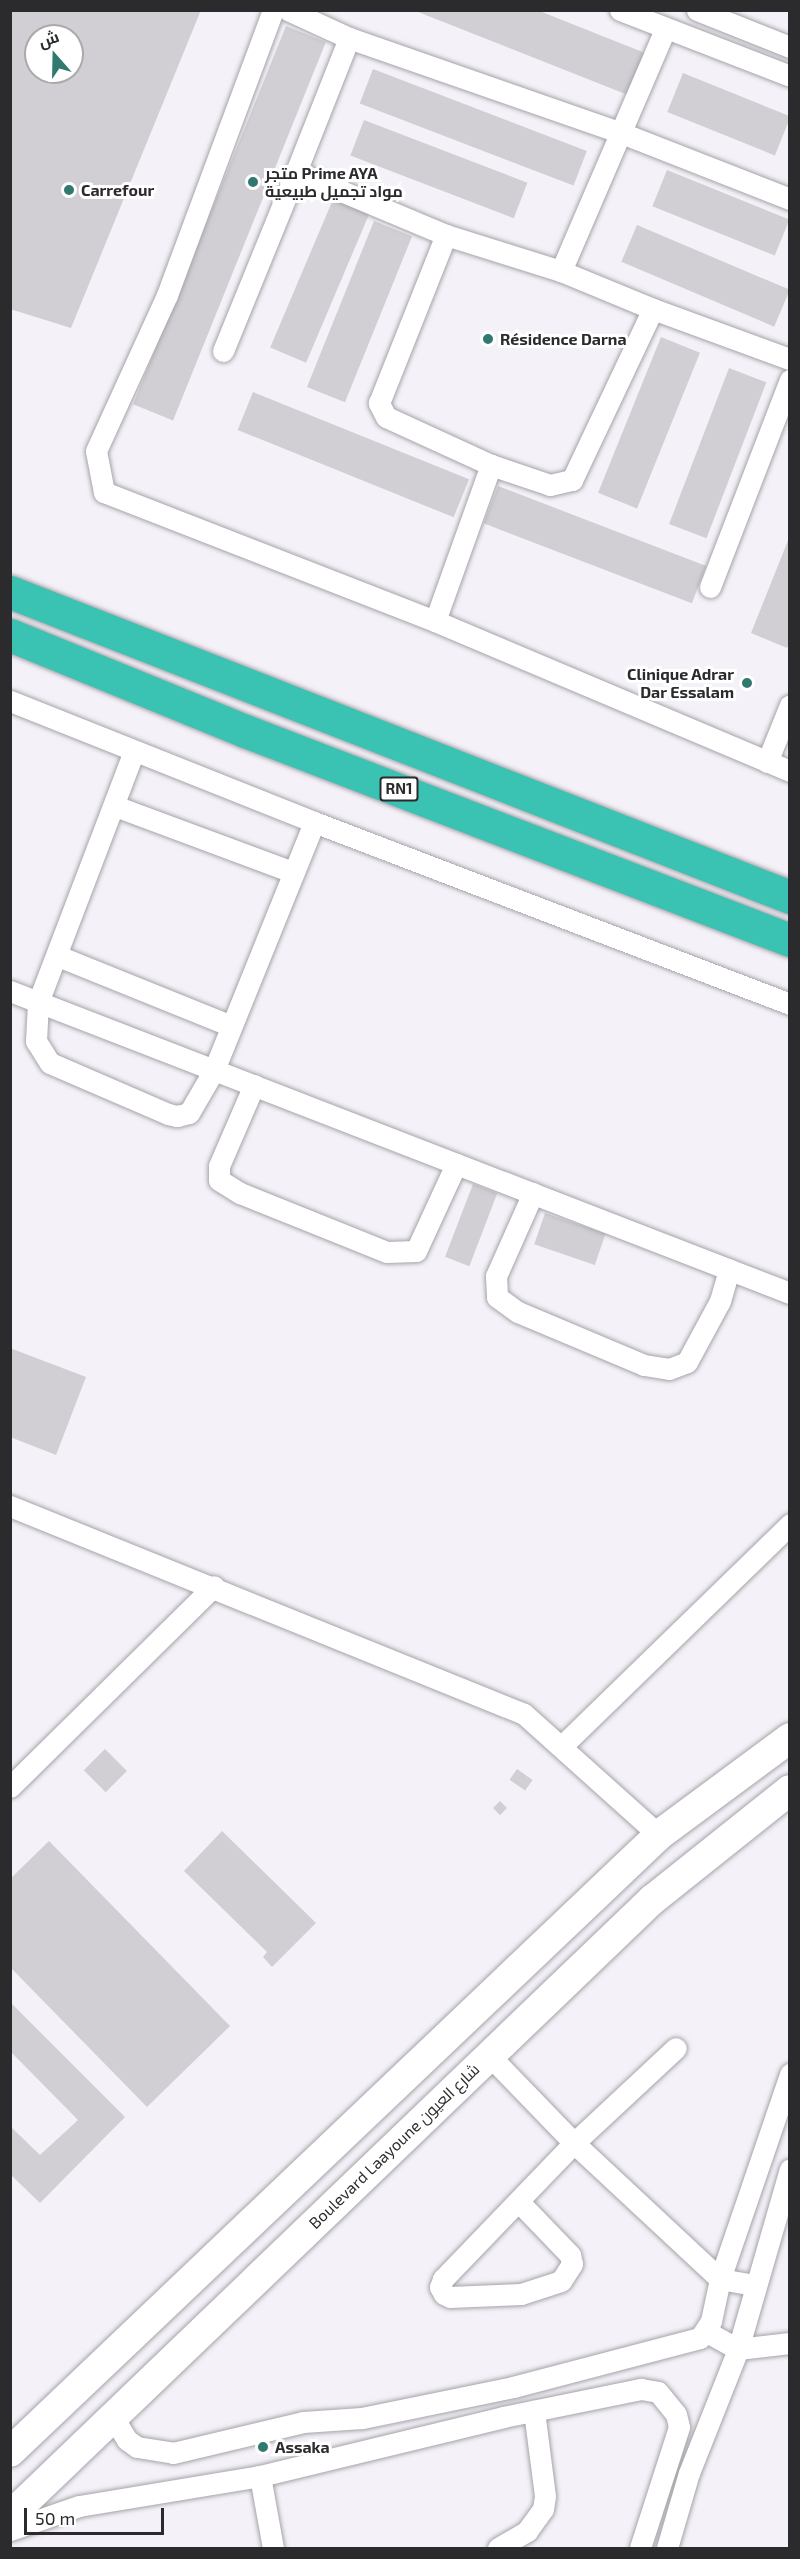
<!DOCTYPE html>
<html>
<head>
<meta charset="utf-8">
<style>
	body { margin:0 }
	#map { position:relative; width:800px; height:2559px; overflow:hidden; background:#f4f1f8; font-family:"Exo 2",Cairo,sans-serif }
	div>[style] { position:absolute }
	[style*='--x'] { left:calc(var(--x)*1px); top:calc(var(--y)*1px); width:calc(var(--w)*1px); rotate:calc(var(--a)*1deg) }
	.building>* { inset:0; background:#d1ced4; transform-origin:0 0 }
	.roads { filter:drop-shadow(0 0 2px #a6a3a9) drop-shadow(0 0 2px #a6a3a9) }
	.street>* { height:21px; margin:-10.5px; padding:0 10.5px; transform-origin:10.5px; border-radius:10.5px; background:#fff }
	.secondary>* { height:30px; margin:-15px; padding:0 15px; transform-origin:15px; border-radius:15px; background:#fff }
	.highway>* { height:33px; margin:-16.5px; padding:0 16.5px; transform-origin:16.5px; border-radius:16.5px; background:#3ac2b3 }
	.dots>* { width:16px; height:16px; translate:-50% -50%; box-sizing:border-box; border:3px solid #fff; border-radius:50% }
	span { translate:-50% -50%; white-space:nowrap; text-align:center; line-height:1.15; -webkit-text-stroke:6px #fff; paint-order:stroke }
	.shield-label span { padding:2px 4px; background:#fff; border:2px solid; border-radius:4px; -webkit-text-stroke-width:0 }
	.shield-label { font-size:15px; color:#2b2a2d; font-weight:700 }
	.poi-label { font-size:16px; color:#2b2a2d; font-weight:700 }
	.left { translate:0 -50%; text-align:left }
	.right { translate:-100% -50%; text-align:right }
	.street-label { font-size:16px; color:#2b2a2d }
	.frame { position:absolute; inset:0; border:12px solid #2b2a2d; pointer-events:none }
	.north { position:absolute; left:24px; top:24px; width:60px; height:60px; box-sizing:border-box; background:#fff; border:2px solid #aaaaab; border-radius:50%; rotate:340deg; font-size:16px; font-weight:700; line-height:24px; text-align:center; color:#2b2a2d }
	.north::after { content:''; display:block; margin:auto; width:21px; height:27px; background:#31786f; clip-path:polygon(50% 0,100% 100%,50% 72%,0 100%) }
	.scale { position:absolute; left:24px; top:2508px; width:140px; height:27px; box-sizing:border-box; border:3px solid #2b2a2d; border-top:0; padding-left:8px; font-size:18px; line-height:21px; white-space:nowrap; color:#2b2a2d; -webkit-text-stroke:4px #fff; paint-order:stroke }
</style>
</head>
<body>
<div id="map">
	<div class="building">
		<div style="clip-path:polygon(evenodd,10px 10px,201px 10px,71px 328px,10px 309px,10px 10px,36px 36px,72px 36px,72px 72px,36px 72px,36px 36px)"></div>
		<div style="clip-path:polygon(413px 10px,537px 10px,645px 53px,628px 95px)"></div>
		<div style="left:286px;top:26px;width:43px;height:408px;rotate:22deg"></div>
		<div style="left:373px;top:69px;width:229px;height:37px;rotate:21deg"></div>
		<div style="left:683px;top:73px;width:116px;height:42px;rotate:22deg"></div>
		<div style="left:364px;top:120px;width:175px;height:38px;rotate:21deg"></div>
		<div style="left:667px;top:170px;width:132px;height:39px;rotate:22deg"></div>
		<div style="left:337px;top:190px;width:39px;height:171px;rotate:23deg"></div>
		<div style="left:374px;top:221px;width:41px;height:179px;rotate:22deg"></div>
		<div style="left:637px;top:225px;width:166px;height:40px;rotate:23deg"></div>
		<div style="left:661px;top:337px;width:42px;height:168px;rotate:22deg"></div>
		<div style="left:729px;top:368px;width:40px;height:167px;rotate:21deg"></div>
		<div style="left:253px;top:392px;width:233px;height:41px;rotate:22deg"></div>
		<div style="left:498px;top:486px;width:223px;height:40px;rotate:21deg"></div>
		<div style="clip-path:polygon(789px 538px,790px 642px,787px 648px,751px 633px)"></div>
		<div style="left:473px;top:1184px;width:26px;height:78px;rotate:21deg"></div>
		<div style="left:545px;top:1213px;width:64px;height:33px;rotate:19deg"></div>
		<div style="clip-path:polygon(10px 1348px,86px 1377px,56px 1455px,10px 1437px)"></div>
		<div style="left:105px;top:1749px;width:31px;height:30px;rotate:45deg"></div>
		<div style="left:517px;top:1769px;width:19px;height:13px;rotate:35deg"></div>
		<div style="left:500px;top:1801px;width:10px;height:10px;rotate:45deg"></div>
		<div style="clip-path:polygon(222px 1831px,316px 1923px,272px 1967px,263px 1957px,267px 1952px,184px 1871px)"></div>
		<div style="clip-path:polygon(49px 1841px,230px 2026px,147px 2107px,10px 1967px,10px 1879px)"></div>
		<div style="clip-path:polygon(10px 2002px,125px 2117px,40px 2203px,10px 2174px,10px 2126px,40px 2155px,78px 2120px,10px 2051px)"></div>
	</div>
	<div class="roads">
		<div class="street">
			<div style="--x:273;--y:10;--w:304;--a:110.4"></div>
			<div style="--x:167;--y:295;--w:171;--a:114.5"></div>
			<div style="--x:96;--y:451;--w:42;--a:79"></div>
			<div style="--x:104;--y:492;--w:355;--a:21.3"></div>
			<div style="--x:435;--y:621;--w:385;--a:22.9"></div>
			<div style="--x:288;--y:10;--w:67;--a:24.7"></div>
			<div style="--x:349;--y:38;--w:286;--a:19.2"></div>
			<div style="--x:619;--y:132;--w:184;--a:21.4"></div>
			<div style="--x:620;--y:10;--w:182;--a:21.2"></div>
			<div style="--x:697;--y:10;--w:100;--a:21.7"></div>
			<div style="--x:349;--y:38;--w:144;--a:111.6"></div>
			<div style="--x:296;--y:172;--w:163;--a:22.8"></div>
			<div style="--x:653;--y:309;--w:146;--a:20.1"></div>
			<div style="--x:223;--y:351;--w:193;--a:-67.8"></div>
			<div style="--x:491;--y:465;--w:115;--a:-155.4"></div>
			<div style="--x:386;--y:417;--w:16;--a:-117"></div>
			<div style="--x:379;--y:403;--w:181;--a:-68.3"></div>
			<div style="--x:446;--y:235;--w:121;--a:17.4"></div>
			<div style="--x:710;--y:587;--w:222;--a:-68.9"></div>
			<div style="--x:435;--y:621;--w:166;--a:-70.3"></div>
			<div style="--x:491;--y:465;--w:62;--a:18.7"></div>
			<div style="--x:550;--y:485;--w:23;--a:-13"></div>
			<div style="--x:572;--y:480;--w:189;--a:-64.7"></div>
			<div style="--x:653;--y:309;--w:100;--a:-157.6"></div>
			<div style="--x:561;--y:271;--w:263;--a:-66.7"></div>
			<div style="--x:10;--y:701;--w:327;--a:21.7"></div>
			<div style="--x:314;--y:822;--w:510;--a:20.92"></div>
			<div style="--x:134;--y:751;--w:270;--a:110.9"></div>
			<div style="--x:38;--y:1003;--w:38;--a:93"></div>
			<div style="--x:36;--y:1041;--w:26;--a:58"></div>
			<div style="--x:50;--y:1063;--w:129;--a:23.4"></div>
			<div style="--x:168;--y:1114;--w:9;--a:13"></div>
			<div style="--x:177;--y:1116;--w:12;--a:-14"></div>
			<div style="--x:189;--y:1113;--w:50;--a:-59.8"></div>
			<div style="--x:214;--y:1070;--w:267;--a:-68"></div>
			<div style="--x:767;--y:762;--w:61;--a:-68"></div>
			<div style="--x:115;--y:806;--w:189;--a:20.4"></div>
			<div style="--x:58;--y:956;--w:187;--a:22"></div>
			<div style="--x:10;--y:991;--w:836;--a:21.17"></div>
			<div style="--x:254;--y:1085;--w:88;--a:113.4"></div>
			<div style="--x:219;--y:1166;--w:14;--a:90"></div>
			<div style="--x:219;--y:1180;--w:25;--a:32"></div>
			<div style="--x:240;--y:1193;--w:158;--a:21.9"></div>
			<div style="--x:387;--y:1252;--w:29;--a:-2"></div>
			<div style="--x:416;--y:1251;--w:96;--a:-65.3"></div>
			<div style="--x:533;--y:1193;--w:91;--a:114"></div>
			<div style="--x:496;--y:1276;--w:21;--a:87"></div>
			<div style="--x:497;--y:1297;--w:26;--a:36"></div>
			<div style="--x:518;--y:1312;--w:137;--a:22.8"></div>
			<div style="--x:644;--y:1365;--w:25;--a:9"></div>
			<div style="--x:669;--y:1369;--w:19;--a:-21"></div>
			<div style="--x:687;--y:1362;--w:69;--a:-61.6"></div>
			<div style="--x:720;--y:1301;--w:33;--a:-74"></div>
			<div style="--x:10;--y:1506;--w:554;--a:22.03"></div>
			<div style="--x:524;--y:1714;--w:181;--a:41.9"></div>
			<div style="--x:563;--y:1745;--w:317;--a:-44.2"></div>
			<div style="--x:10;--y:1787;--w:286;--a:-44.6"></div>
			<div style="--x:488;--y:2054;--w:124;--a:46"></div>
			<div style="--x:574;--y:2143;--w:200;--a:43"></div>
			<div style="--x:720;--y:2279;--w:34;--a:10"></div>
			<div style="--x:519;--y:2202;--w:74;--a:46.1"></div>
			<div style="--x:570;--y:2255;--w:9;--a:77"></div>
			<div style="--x:572;--y:2264;--w:20;--a:123"></div>
			<div style="--x:561;--y:2281;--w:42;--a:162"></div>
			<div style="--x:521;--y:2294;--w:71;--a:177.6"></div>
			<div style="--x:450;--y:2297;--w:7;--a:-153"></div>
			<div style="--x:444;--y:2294;--w:8;--a:-120"></div>
			<div style="--x:440;--y:2287;--w:9;--a:-69"></div>
			<div style="--x:443;--y:2279;--w:189;--a:-46.1"></div>
			<div style="--x:574;--y:2143;--w:139;--a:-43"></div>
			<div style="--x:707;--y:2332;--w:35;--a:29"></div>
			<div style="--x:738;--y:2349;--w:52;--a:-6.6"></div>
			<div style="--x:114;--y:2419;--w:25;--a:58"></div>
			<div style="--x:127;--y:2440;--w:12;--a:35"></div>
			<div style="--x:137;--y:2447;--w:36;--a:9"></div>
			<div style="--x:173;--y:2453;--w:134;--a:-13.4"></div>
			<div style="--x:303;--y:2422;--w:59;--a:-3.9"></div>
			<div style="--x:362;--y:2418;--w:154;--a:-11.6"></div>
			<div style="--x:513;--y:2387;--w:193;--a:-14.7"></div>
			<div style="--x:700;--y:2338;--w:20;--a:-57"></div>
			<div style="--x:711;--y:2321;--w:43;--a:-77.9"></div>
			<div style="--x:720;--y:2279;--w:217;--a:-71.1"></div>
			<div style="--x:260;--y:2476;--w:73;--a:79.8"></div>
			<div style="--x:10;--y:2530;--w:73;--a:-19.2"></div>
			<div style="--x:79;--y:2506;--w:183;--a:-9.4"></div>
			<div style="--x:260;--y:2476;--w:250;--a:-13.6"></div>
			<div style="--x:503;--y:2417;--w:141;--a:-11.5"></div>
			<div style="--x:641;--y:2389;--w:17;--a:10"></div>
			<div style="--x:658;--y:2392;--w:28;--a:51"></div>
			<div style="--x:676;--y:2414;--w:13;--a:77"></div>
			<div style="--x:679;--y:2427;--w:127;--a:107.9"></div>
			<div style="--x:498;--y:2548;--w:34;--a:-30"></div>
			<div style="--x:527;--y:2531;--w:27;--a:-54"></div>
			<div style="--x:543;--y:2509;--w:13;--a:-81"></div>
			<div style="--x:545;--y:2496;--w:86;--a:-97.4"></div>
			<div style="--x:667;--y:2548;--w:78;--a:-73.7"></div>
			<div style="--x:689;--y:2473;--w:133;--a:-68.4"></div>
			<div style="--x:738;--y:2349;--w:187;--a:-73.9"></div>
		</div>
		<div class="secondary">
			<div style="--x:10;--y:2452;--w:895;--a:-43.55"></div>
			<div style="--x:659;--y:1835;--w:163;--a:-36.5"></div>
			<div style="--x:10;--y:2516;--w:890;--a:-43.82"></div>
			<div style="--x:652;--y:1900;--w:176;--a:-38.6"></div>
		</div>
		<div class="highway">
			<div style="--x:10;--y:592;--w:838;--a:21.36"></div>
			<div style="--x:10;--y:635;--w:254;--a:22.2"></div>
			<div style="--x:245;--y:731;--w:584;--a:20.98"></div>
		</div>
	</div>
	<div class="dots">
		<div style="left:253px;top:182px;background:#31786f"></div>
		<div style="left:69px;top:190px;background:#31786f"></div>
		<div style="left:488px;top:339px;background:#31786f"></div>
		<div style="left:747px;top:683px;background:#31786f"></div>
		<div style="left:263px;top:2447px;background:#31786f"></div>
	</div>
	<div class="shield-label">
		<span style="left:399px;top:789px">RN1</span>
	</div>
	<div class="poi-label">
		<span class="left" style="left:265px;top:182px">متجر Prime AYA<br>مواد تجميل طبيعية</span>
		<span class="left" style="left:81px;top:190px">Carrefour</span>
		<span class="left" style="left:500px;top:339px">Résidence Darna</span>
		<span class="right" style="left:734px;top:683px">Clinique Adrar<br>Dar Essalam</span>
		<span class="left" style="left:275px;top:2447px">Assaka</span>
	</div>
	<div class="street-label">
		<span style="left:394px;top:2146px;rotate:-44deg">Boulevard Laayoune شارع العيون</span>
	</div>
	<div class="frame"></div>
	<div class="north">ش</div>
	<div class="scale">50 m</div>
</div>
</body>
</html>
